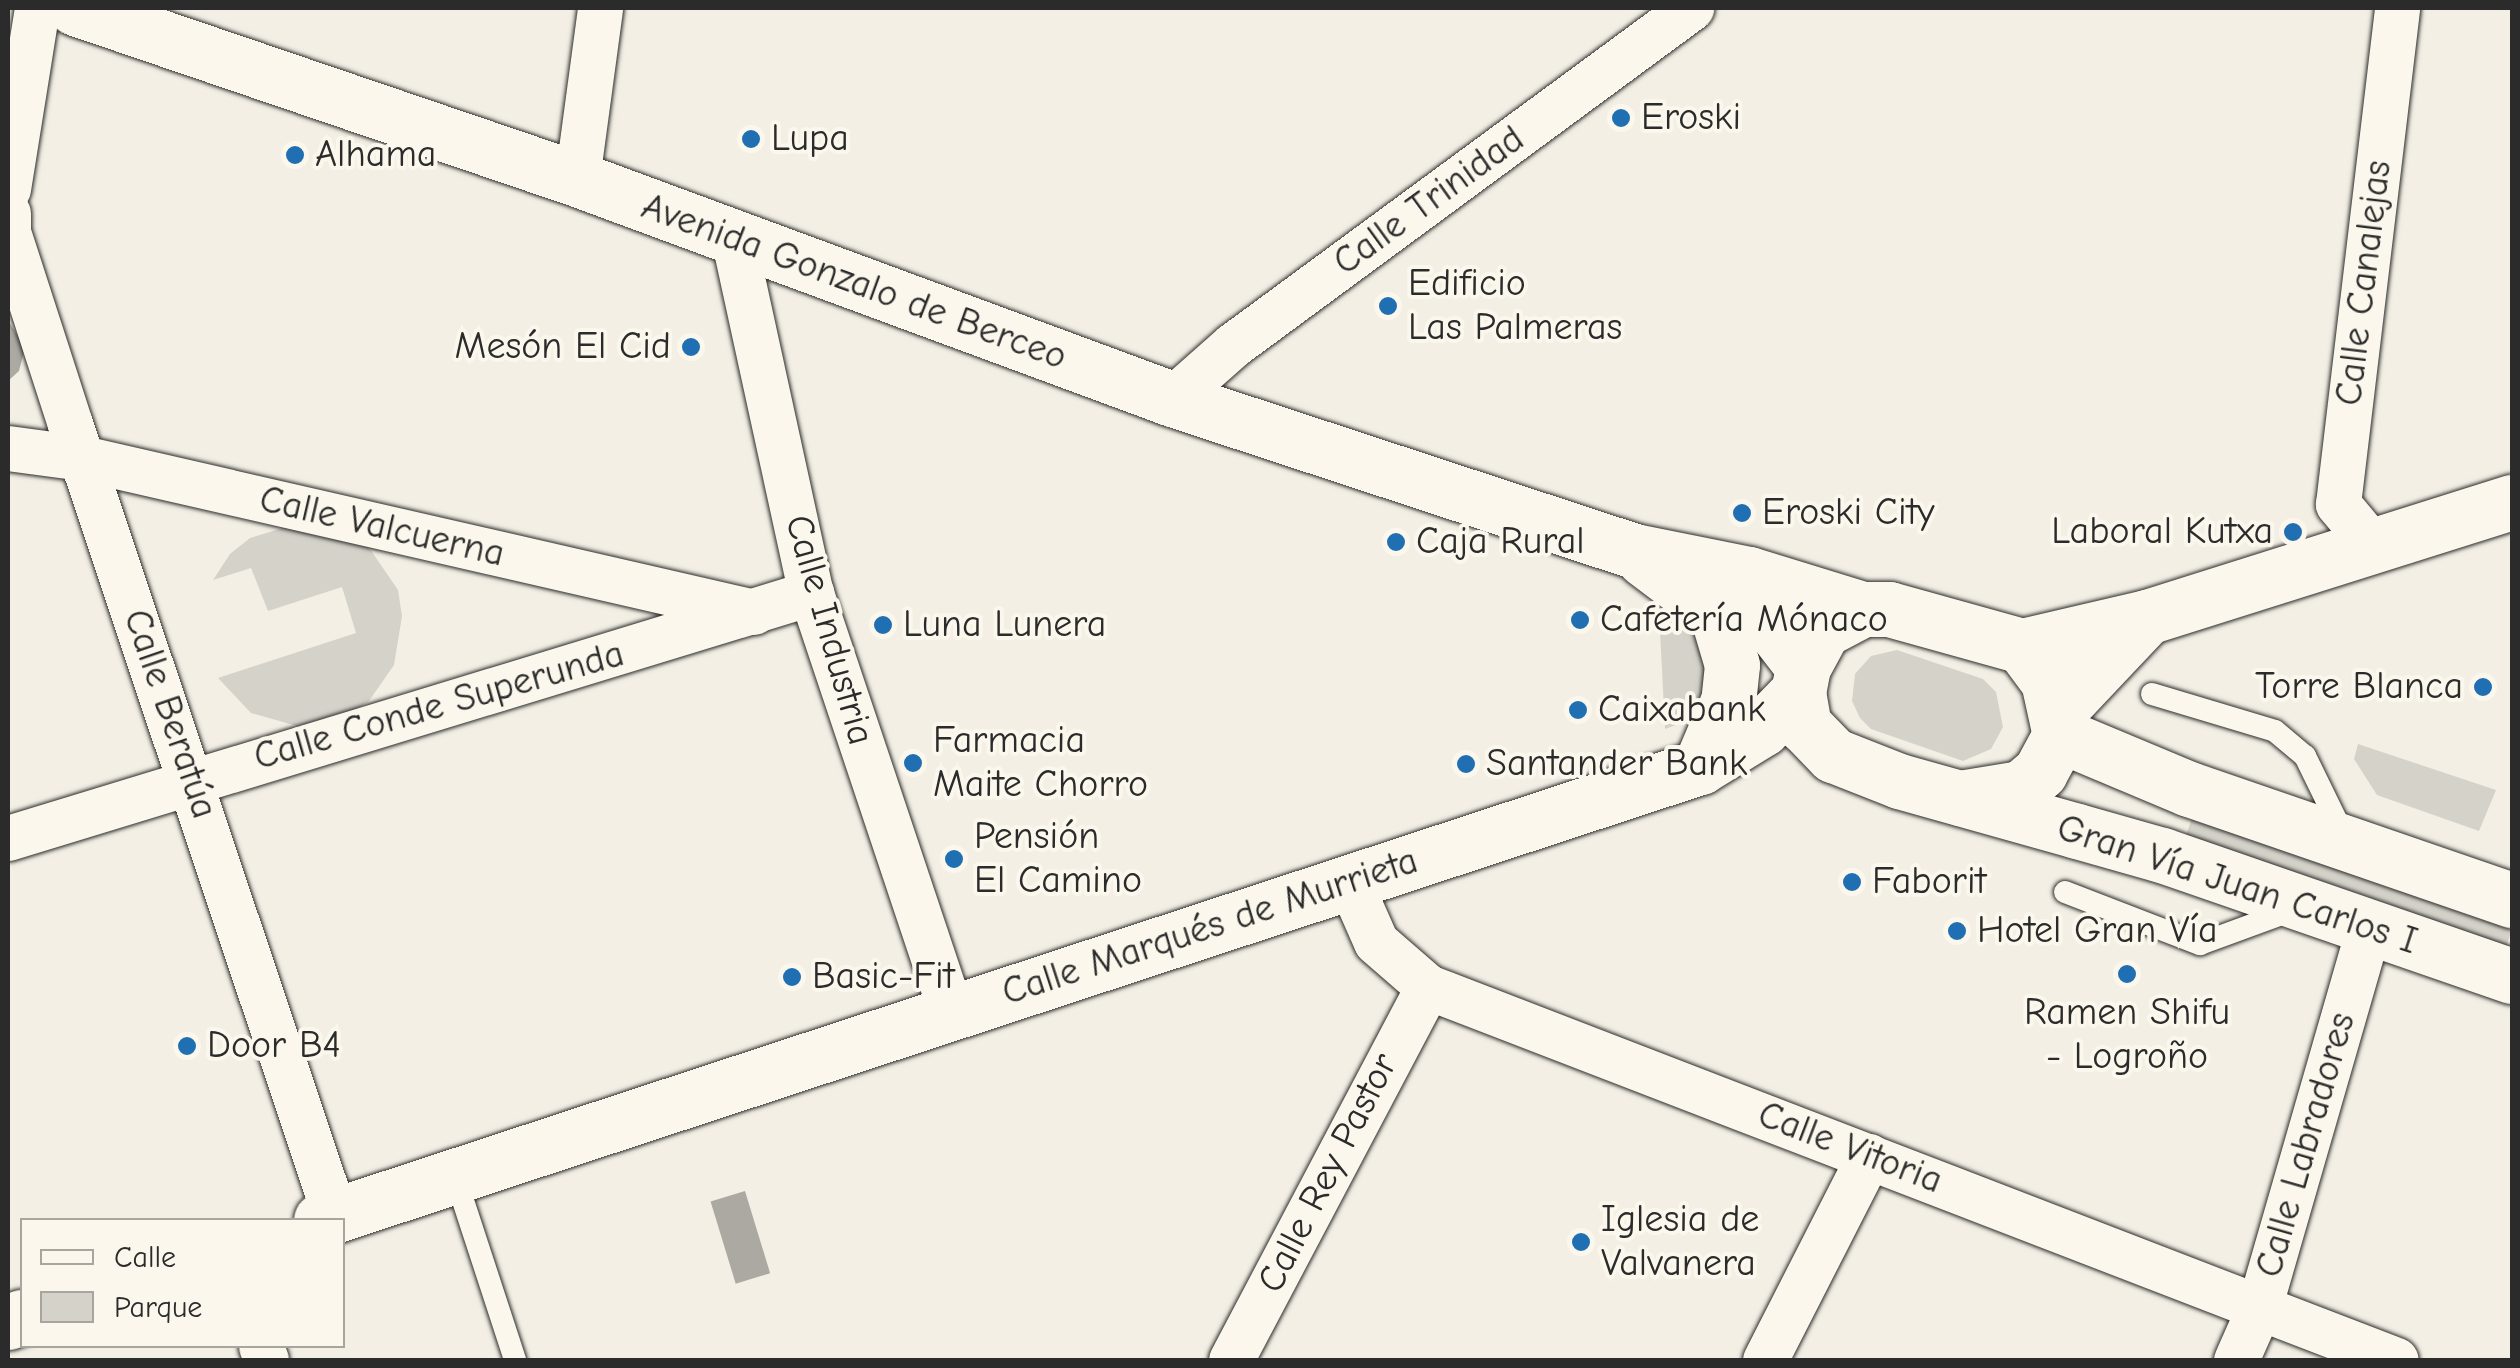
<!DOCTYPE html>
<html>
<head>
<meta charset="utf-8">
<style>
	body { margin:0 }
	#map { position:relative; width:2520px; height:1368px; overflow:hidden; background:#f3efe4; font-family:"Comic Neue",sans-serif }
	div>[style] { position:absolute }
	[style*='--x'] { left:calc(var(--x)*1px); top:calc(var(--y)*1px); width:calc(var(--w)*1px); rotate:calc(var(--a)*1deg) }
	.green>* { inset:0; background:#d5d2c9; transform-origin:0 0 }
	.water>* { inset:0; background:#aca9a2; transform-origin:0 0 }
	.roads { filter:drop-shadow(0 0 2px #2b2b2b) drop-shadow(0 0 2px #2b2b2b) }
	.lane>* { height:22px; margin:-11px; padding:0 11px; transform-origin:11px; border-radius:11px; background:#fbf7ec }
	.street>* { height:45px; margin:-22.5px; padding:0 22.5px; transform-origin:22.5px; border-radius:22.5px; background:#fbf7ec }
	.secondary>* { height:55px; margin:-27.5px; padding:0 27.5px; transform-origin:27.5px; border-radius:27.5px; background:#fbf7ec }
	.primary>* { height:55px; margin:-27.5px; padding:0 27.5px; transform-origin:27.5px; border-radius:27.5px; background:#fbf7ec }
	.dots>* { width:28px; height:28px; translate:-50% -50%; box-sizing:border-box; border:5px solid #fbf7ec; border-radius:50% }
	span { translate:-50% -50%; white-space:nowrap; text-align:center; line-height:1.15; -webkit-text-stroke:8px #fbf7ec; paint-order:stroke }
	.poi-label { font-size:38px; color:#2b2b2b }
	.left { translate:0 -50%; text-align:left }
	.right { translate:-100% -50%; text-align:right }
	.street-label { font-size:38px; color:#2b2b2b }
	.frame { position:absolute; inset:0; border:10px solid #2b2b2b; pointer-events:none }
	.legend { position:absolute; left:20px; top:1218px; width:325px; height:130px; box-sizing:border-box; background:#fbf7ec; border:2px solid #a8a59f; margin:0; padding:12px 18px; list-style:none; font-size:30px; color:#2b2b2b }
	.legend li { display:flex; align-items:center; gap:20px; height:50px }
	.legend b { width:50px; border:2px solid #a8a59f }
</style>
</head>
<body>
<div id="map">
	<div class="green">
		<div style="clip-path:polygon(299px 523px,350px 535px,370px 549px,398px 590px,402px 616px,394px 665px,369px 701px,349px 713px,297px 726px,251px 713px,218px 678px,356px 633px,342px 587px,268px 611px,251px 568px,213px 580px,230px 554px,250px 538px)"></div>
		<div style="clip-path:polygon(1659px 611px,1695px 624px,1707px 657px,1706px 692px,1693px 719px,1665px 729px)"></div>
		<div style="clip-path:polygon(1897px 650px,1983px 679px,1996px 692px,2003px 727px,1991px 749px,1963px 761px,1871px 729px,1860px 718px,1852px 701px,1855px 674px,1871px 656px)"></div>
		<div style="clip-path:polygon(2358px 744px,2496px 790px,2479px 831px,2377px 795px,2354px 759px)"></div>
		<div style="left:2192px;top:818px;width:339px;height:24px;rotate:19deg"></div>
	</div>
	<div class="water">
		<div style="clip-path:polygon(8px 320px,25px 348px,19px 371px,8px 381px)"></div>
		<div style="left:745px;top:1191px;width:86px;height:36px;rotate:73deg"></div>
	</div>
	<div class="roads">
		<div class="lane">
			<div style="--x:2152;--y:694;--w:128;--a:16.7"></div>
			<div style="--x:2275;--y:731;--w:39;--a:40"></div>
			<div style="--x:2305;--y:756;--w:87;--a:64"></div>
			<div style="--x:2065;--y:892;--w:145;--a:21.1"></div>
			<div style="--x:2200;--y:944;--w:101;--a:-20.2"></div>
			<div style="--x:455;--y:1176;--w:194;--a:71.9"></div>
		</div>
		<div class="street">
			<div style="--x:577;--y:179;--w:173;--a:-82.3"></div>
			<div style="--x:8;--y:189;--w:183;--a:-80.9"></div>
			<div style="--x:8;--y:213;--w:19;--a:90"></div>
			<div style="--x:8;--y:232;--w:202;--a:72.1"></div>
			<div style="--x:70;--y:424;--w:835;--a:71.5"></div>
			<div style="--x:734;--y:241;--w:360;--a:77.7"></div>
			<div style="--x:811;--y:593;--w:441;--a:71.5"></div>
			<div style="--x:1172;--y:399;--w:81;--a:-41.5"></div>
			<div style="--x:1233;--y:345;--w:569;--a:-36.35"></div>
			<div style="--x:8;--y:448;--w:75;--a:7.7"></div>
			<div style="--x:82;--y:458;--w:689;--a:12.91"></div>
			<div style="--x:2373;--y:546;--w:55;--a:-129.8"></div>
			<div style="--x:2338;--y:504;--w:499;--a:-83.2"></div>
			<div style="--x:8;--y:838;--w:840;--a:-16.97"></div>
			<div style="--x:1350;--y:883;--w:64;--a:66.2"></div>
			<div style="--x:1376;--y:942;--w:69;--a:40.9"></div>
			<div style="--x:1428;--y:987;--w:1037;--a:21.07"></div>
			<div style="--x:261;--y:1346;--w:15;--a:70"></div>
			<div style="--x:1231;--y:1360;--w:422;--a:-62.2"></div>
			<div style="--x:1765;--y:1360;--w:229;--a:-63"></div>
			<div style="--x:2236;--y:1360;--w:57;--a:-66.1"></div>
			<div style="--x:2259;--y:1308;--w:398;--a:-73.9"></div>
		</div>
		<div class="secondary">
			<div style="--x:2022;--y:646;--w:128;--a:-13.1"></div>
			<div style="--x:2147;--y:617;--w:383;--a:-17.5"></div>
			<div style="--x:2059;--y:710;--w:128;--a:-46.6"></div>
		</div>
		<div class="primary">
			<div style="--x:75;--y:8;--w:530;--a:18.81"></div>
			<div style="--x:577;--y:179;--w:634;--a:20.29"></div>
			<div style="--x:1172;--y:399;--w:486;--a:18.2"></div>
			<div style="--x:1634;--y:551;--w:117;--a:11.3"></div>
			<div style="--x:1749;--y:574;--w:119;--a:17.1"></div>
			<div style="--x:1644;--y:559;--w:91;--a:37"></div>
			<div style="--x:1717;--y:614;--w:53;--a:73.6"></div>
			<div style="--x:1732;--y:665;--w:36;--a:96"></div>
			<div style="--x:1728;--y:701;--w:72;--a:113"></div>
			<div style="--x:1694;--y:584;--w:90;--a:29.1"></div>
			<div style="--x:1773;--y:628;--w:49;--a:52.4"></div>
			<div style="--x:2060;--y:735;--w:140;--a:22.7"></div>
			<div style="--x:2189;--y:789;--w:342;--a:19"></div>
			<div style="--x:1960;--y:798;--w:62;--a:-9.3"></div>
			<div style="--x:2021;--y:788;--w:25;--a:-40"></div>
			<div style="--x:2040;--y:772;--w:42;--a:-61.6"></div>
			<div style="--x:2060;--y:735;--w:55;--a:-102.5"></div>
			<div style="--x:2048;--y:681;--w:44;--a:-126.6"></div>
			<div style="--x:2022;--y:646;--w:138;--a:-164.5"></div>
			<div style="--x:1889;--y:609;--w:26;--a:180"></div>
			<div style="--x:1863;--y:609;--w:45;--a:152.3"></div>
			<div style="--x:1823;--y:630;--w:42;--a:118.4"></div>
			<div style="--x:1803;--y:667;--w:25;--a:101"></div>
			<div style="--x:1798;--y:692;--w:34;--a:80"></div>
			<div style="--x:1804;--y:725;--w:42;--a:46"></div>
			<div style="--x:1833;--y:755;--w:71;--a:21.5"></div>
			<div style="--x:1899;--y:781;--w:185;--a:15.7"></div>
			<div style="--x:2077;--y:831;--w:88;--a:15.8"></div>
			<div style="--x:2162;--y:855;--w:370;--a:19.1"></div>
			<div style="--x:321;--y:1220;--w:1451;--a:-18.19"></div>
			<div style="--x:1700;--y:767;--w:73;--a:-31.5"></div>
			<div style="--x:1762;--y:729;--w:52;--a:-45.8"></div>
			<div style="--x:8;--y:1322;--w:15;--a:-20"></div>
		</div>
	</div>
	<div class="dots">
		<div style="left:1621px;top:118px;background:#1f6fb2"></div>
		<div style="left:751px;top:139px;background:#1f6fb2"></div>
		<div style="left:295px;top:155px;background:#1f6fb2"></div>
		<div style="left:1388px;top:306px;background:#1f6fb2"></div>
		<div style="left:691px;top:347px;background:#1f6fb2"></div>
		<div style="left:1742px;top:513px;background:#1f6fb2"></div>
		<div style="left:2293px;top:532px;background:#1f6fb2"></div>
		<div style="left:1396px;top:542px;background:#1f6fb2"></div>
		<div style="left:1580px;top:620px;background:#1f6fb2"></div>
		<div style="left:883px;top:625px;background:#1f6fb2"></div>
		<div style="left:2483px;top:687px;background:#1f6fb2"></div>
		<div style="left:1578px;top:710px;background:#1f6fb2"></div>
		<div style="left:913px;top:763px;background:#1f6fb2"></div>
		<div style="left:1466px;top:764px;background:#1f6fb2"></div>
		<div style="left:954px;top:859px;background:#1f6fb2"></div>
		<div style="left:1852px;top:882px;background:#1f6fb2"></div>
		<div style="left:1957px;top:931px;background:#1f6fb2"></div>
		<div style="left:2127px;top:974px;background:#1f6fb2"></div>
		<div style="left:792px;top:977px;background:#1f6fb2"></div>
		<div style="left:187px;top:1046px;background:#1f6fb2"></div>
		<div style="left:1581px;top:1242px;background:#1f6fb2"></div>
	</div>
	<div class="poi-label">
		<span class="left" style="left:1641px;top:118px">Eroski</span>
		<span class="left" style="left:771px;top:139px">Lupa</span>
		<span class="left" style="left:315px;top:155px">Alhama</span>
		<span class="left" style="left:1408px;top:306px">Edificio<br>Las Palmeras</span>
		<span class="right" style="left:671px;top:347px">Mesón El Cid</span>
		<span class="left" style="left:1762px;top:513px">Eroski City</span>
		<span class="right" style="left:2273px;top:532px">Laboral Kutxa</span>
		<span class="left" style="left:1416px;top:542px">Caja Rural</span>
		<span class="left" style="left:1600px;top:620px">Cafetería Mónaco</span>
		<span class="left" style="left:903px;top:625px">Luna Lunera</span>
		<span class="right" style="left:2463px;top:687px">Torre Blanca</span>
		<span class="left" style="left:1598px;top:710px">Caixabank</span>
		<span class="left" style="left:933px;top:763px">Farmacia<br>Maite Chorro</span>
		<span class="left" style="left:1486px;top:764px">Santander Bank</span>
		<span class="left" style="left:974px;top:859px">Pensión<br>El Camino</span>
		<span class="left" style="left:1872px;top:882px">Faborit</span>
		<span class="left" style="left:1977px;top:931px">Hotel Gran Vía</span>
		<span class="left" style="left:812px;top:977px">Basic-Fit</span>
		<span style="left:2127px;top:1035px">Ramen Shifu<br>- Logroño</span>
		<span class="left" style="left:207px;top:1046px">Door B4</span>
		<span class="left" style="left:1601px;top:1242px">Iglesia de<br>Valvanera</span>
	</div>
	<div class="street-label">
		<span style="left:1429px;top:201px;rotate:-36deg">Calle Trinidad</span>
		<span style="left:854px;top:282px;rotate:20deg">Avenida Gonzalo de Berceo</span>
		<span style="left:2364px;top:283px;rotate:-83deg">Calle Canalejas</span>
		<span style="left:382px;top:527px;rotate:13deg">Calle Valcuerna</span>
		<span style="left:829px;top:630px;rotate:74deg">Calle Industria</span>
		<span style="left:439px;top:706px;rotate:-16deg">Calle Conde Superunda</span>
		<span style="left:170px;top:714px;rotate:71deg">Calle Beratúa</span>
		<span style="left:2237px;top:885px;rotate:18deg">Gran Vía Juan Carlos I</span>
		<span style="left:1210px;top:927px;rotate:-18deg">Calle Marqués de Murrieta</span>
		<span style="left:2306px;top:1145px;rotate:-74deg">Calle Labradores</span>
		<span style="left:1850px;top:1148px;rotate:21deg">Calle Vitoria</span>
		<span style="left:1328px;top:1173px;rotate:-63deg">Calle Rey Pastor</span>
	</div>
	<div class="frame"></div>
	<ul class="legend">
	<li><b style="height:12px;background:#fbf7ec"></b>Calle</li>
	<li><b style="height:28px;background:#d5d2c9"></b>Parque</li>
	</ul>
</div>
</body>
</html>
